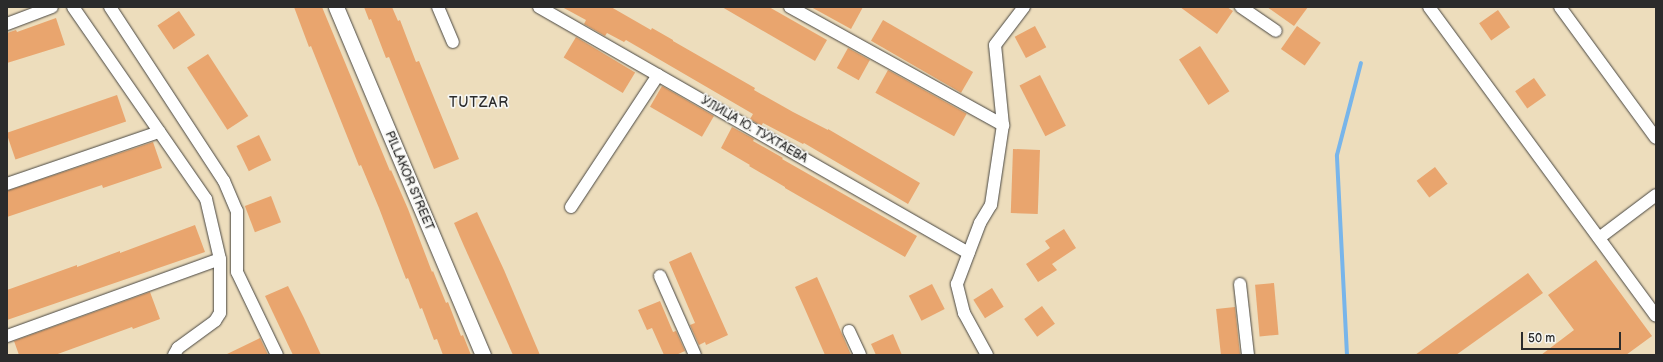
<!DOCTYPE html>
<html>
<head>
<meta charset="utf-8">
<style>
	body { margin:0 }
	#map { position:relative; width:1663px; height:362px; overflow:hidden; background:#edddbc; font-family:"Balsamiq Sans",sans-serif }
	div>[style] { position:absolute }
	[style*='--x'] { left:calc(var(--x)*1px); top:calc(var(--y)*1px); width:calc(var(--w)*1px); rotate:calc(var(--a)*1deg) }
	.stream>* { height:4px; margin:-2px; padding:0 2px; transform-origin:2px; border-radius:2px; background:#78b5ea }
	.building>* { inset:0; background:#e9a56e; transform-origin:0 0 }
	.roads { filter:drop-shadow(0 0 1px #484641) drop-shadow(0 0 1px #484641) }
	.minor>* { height:12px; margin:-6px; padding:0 6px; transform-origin:6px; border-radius:6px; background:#fff }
	.tertiary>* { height:15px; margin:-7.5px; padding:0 7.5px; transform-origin:7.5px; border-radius:7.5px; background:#fff }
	span { translate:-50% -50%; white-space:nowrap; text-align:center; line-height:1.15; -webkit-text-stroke:3.5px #f6f6f2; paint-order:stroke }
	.street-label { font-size:12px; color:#2b2b2b }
	.quarter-label { font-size:14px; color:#2b2b2b; letter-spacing:1px }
	.frame { position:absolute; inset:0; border:8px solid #2b2b2b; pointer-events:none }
	.scale { position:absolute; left:1521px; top:332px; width:100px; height:18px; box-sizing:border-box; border:2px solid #2b2b2b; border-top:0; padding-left:5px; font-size:12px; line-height:14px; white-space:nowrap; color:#2b2b2b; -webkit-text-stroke:3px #f6f6f2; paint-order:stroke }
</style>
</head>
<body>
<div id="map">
	<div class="stream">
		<div style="--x:1347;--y:355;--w:200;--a:-92.9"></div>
		<div style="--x:1337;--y:155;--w:95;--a:-75.4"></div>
	</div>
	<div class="building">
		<div style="clip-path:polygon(294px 7px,322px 7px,390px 171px,391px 170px,408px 209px,432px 272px,433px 271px,446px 303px,448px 302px,461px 336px,463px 335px,471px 355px,443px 355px,437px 339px,434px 340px,422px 308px,420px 309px,408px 278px,406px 279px,379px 208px,361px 165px,359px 166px,311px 46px,309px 47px)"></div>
		<div style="clip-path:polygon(364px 7px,392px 7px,398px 21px,400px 20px,416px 62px,419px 61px,459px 159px,434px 169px,389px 57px,386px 58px,371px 19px,369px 20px)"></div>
		<div style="clip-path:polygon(562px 7px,611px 7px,651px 30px,652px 28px,673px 40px,673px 41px,755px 88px,754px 90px,793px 112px,828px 130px,828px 129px,920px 183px,908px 204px,804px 143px,803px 144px,763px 123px,761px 126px,750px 119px,753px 114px,626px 40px,624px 42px,607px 33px,605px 36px,584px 24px,586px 20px)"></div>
		<div style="clip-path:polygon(722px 7px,769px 7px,827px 40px,815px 61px)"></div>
		<div style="clip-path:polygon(811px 7px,863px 7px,851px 29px)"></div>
		<div style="clip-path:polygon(1180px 7px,1227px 7px,1233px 11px,1217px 34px)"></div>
		<div style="clip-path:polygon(1267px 7px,1308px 7px,1294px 26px)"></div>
		<div style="left:1498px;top:10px;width:21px;height:23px;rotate:55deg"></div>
		<div style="left:179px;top:11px;width:29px;height:26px;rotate:56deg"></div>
		<div style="clip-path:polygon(56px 18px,65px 45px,7px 63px,7px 33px,16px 30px,17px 32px)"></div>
		<div style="left:883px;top:20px;width:104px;height:24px;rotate:30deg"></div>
		<div style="left:1035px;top:26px;width:24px;height:23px;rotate:62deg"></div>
		<div style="left:1297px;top:26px;width:29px;height:28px;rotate:35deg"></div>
		<div style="left:576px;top:37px;width:69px;height:24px;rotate:31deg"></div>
		<div style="left:1200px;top:46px;width:54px;height:25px;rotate:57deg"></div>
		<div style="left:848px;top:48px;width:25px;height:23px;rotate:29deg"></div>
		<div style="left:208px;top:54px;width:74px;height:25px;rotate:57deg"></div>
		<div style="left:888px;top:70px;width:90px;height:26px;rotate:29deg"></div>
		<div style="left:1040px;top:75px;width:57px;height:23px;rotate:63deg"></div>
		<div style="left:1534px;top:78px;width:21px;height:23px;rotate:55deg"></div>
		<div style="left:662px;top:86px;width:60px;height:24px;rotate:30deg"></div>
		<div style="left:117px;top:95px;width:28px;height:117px;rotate:71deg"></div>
		<div style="clip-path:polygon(732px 127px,754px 139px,753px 141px,783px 158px,782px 159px,917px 236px,905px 257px,785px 188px,785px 187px,749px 166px,750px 165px,721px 148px)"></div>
		<div style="left:259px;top:135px;width:28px;height:25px;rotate:64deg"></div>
		<div style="clip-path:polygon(153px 142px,162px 168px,103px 188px,102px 185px,7px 217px,7px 191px)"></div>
		<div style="left:1013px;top:149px;width:27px;height:64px;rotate:2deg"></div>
		<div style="left:1435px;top:167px;width:21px;height:23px;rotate:53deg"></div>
		<div style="left:271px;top:196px;width:28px;height:28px;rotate:69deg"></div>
		<div style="clip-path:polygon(477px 212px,504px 270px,540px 355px,513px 355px,464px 246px,454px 223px)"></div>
		<div style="clip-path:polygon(195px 225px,205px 252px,7px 320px,7px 290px,77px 265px,77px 267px,120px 251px,120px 253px)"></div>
		<div style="clip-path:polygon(1064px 229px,1076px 248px,1052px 264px,1057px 270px,1038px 282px,1026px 264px,1050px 248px,1045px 241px)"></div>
		<div style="clip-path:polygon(691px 252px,728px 335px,706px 345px,705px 342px,699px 345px,690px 325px,695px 323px,669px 262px)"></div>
		<div style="clip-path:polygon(1596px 260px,1652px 336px,1626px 355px,1541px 355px,1574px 330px,1548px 295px)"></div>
		<div style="clip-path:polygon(1528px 273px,1543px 293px,1456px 355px,1415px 355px)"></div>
		<div style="clip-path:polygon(817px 277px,833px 313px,851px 355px,825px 355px,804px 307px,795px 287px)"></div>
		<div style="left:1274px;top:283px;width:52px;height:19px;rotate:85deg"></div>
		<div style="left:932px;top:284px;width:28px;height:26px;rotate:63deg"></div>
		<div style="clip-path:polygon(288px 286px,304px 318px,321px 355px,293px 355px,265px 296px)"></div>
		<div style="left:992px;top:288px;width:22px;height:22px;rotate:58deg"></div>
		<div style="clip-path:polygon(150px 292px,160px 319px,133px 329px,132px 327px,55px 355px,19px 355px,14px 341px)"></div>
		<div style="clip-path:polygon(660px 301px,673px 332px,676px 331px,685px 351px,676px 355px,664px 355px,652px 328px,647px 330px,638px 310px)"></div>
		<div style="left:1042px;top:306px;width:22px;height:22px;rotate:54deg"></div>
		<div style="left:1235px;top:307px;width:48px;height:19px;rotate:84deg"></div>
		<div style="clip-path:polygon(893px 334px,902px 355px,876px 355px,871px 344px)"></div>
		<div style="clip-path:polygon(260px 338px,268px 355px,225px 355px)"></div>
	</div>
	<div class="roads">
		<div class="minor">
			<div style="--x:73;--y:7;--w:234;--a:55.3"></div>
			<div style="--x:206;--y:199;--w:62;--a:76.9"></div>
			<div style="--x:220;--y:259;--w:54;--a:90"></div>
			<div style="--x:220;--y:313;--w:9;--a:122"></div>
			<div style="--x:215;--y:321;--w:46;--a:143.9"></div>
			<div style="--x:178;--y:348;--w:8;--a:120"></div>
			<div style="--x:110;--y:7;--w:208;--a:56.8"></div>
			<div style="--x:224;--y:181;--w:33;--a:67"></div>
			<div style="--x:237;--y:211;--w:61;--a:90"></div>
			<div style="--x:237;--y:272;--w:92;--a:64.3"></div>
			<div style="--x:438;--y:7;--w:38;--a:67"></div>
			<div style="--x:539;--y:7;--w:495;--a:29.8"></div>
			<div style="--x:790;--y:7;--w:244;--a:29"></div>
			<div style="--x:1241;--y:7;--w:42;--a:34.4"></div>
			<div style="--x:1429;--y:7;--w:383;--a:53.7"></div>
			<div style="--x:1560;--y:7;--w:162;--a:53.8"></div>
			<div style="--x:7;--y:24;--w:48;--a:-20.7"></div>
			<div style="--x:7;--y:184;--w:161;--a:-18.9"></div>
			<div style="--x:571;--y:207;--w:158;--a:-56.6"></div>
			<div style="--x:1599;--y:238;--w:71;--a:-37"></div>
			<div style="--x:660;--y:276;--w:86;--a:66.1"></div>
			<div style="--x:1240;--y:284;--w:71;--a:83.6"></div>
			<div style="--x:849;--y:331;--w:26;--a:65"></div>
			<div style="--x:7;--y:336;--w:226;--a:-19.9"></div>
			<div style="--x:987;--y:355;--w:48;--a:-118.7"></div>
			<div style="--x:964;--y:313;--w:30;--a:-104"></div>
			<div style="--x:957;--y:284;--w:65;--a:-69.3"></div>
			<div style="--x:980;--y:223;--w:21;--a:-59"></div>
			<div style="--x:991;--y:205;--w:81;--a:-81.5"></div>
			<div style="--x:1003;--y:125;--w:80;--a:-95.7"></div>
			<div style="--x:995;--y:45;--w:48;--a:-52.7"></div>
		</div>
		<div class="tertiary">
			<div style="--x:336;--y:7;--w:378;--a:67.1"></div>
		</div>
	</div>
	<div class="street-label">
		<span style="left:754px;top:130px;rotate:30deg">УЛИЦА Ю. ТУХТАЕВА</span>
		<span style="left:409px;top:181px;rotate:67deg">PILLAKOR STREET</span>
	</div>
	<div class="quarter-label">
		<span style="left:479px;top:103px">TUTZAR</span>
	</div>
	<div class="frame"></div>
	<div class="scale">50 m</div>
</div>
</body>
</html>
